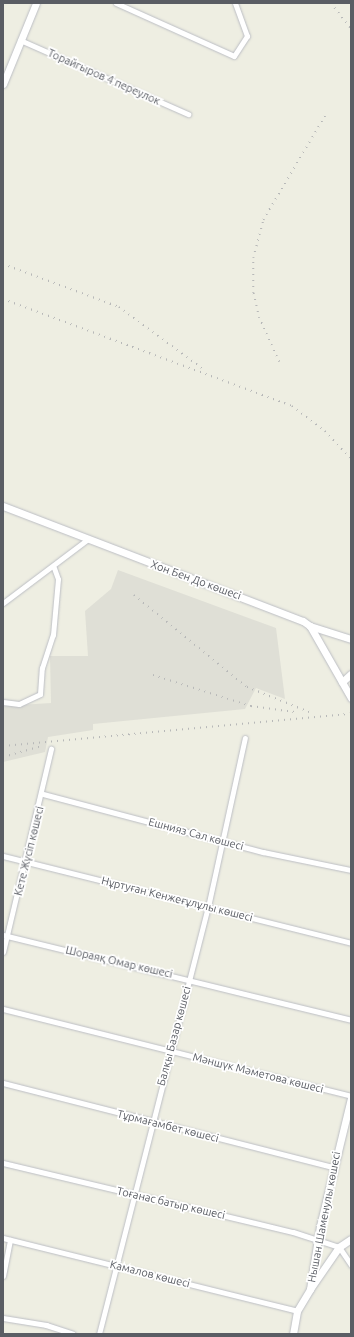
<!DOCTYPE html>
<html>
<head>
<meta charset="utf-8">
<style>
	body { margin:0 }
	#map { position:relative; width:354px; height:1337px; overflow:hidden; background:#eeeee2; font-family:Ubuntu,sans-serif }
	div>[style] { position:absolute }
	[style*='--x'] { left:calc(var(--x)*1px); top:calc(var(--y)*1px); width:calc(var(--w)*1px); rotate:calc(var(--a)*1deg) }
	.industrial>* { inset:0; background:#dfdfd6 }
	.roads { filter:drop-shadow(0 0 1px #bcbec4) drop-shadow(0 0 1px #bcbec4) }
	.street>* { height:5px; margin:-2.5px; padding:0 2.5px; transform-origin:2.5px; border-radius:2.5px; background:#fff }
	.secondary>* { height:7px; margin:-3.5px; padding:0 3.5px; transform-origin:3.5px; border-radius:3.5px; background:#fff }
	.rail>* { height:1.5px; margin-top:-0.75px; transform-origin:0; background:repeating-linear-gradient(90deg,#b7b8b8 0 1px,transparent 0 6px) }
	span { translate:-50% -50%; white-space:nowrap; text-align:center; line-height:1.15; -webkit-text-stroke:3.5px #fff; paint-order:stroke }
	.street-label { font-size:11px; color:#5a5d64 }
	.frame { position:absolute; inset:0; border:4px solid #5a5d64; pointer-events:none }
</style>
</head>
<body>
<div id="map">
	<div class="industrial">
		<div style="clip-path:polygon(118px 570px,276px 628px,285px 699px,256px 688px,245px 709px,93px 724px,93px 730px,48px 737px,45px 752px,3px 762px,3px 706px,51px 703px,50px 656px,88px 656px,85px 611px,111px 589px)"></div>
	</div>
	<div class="roads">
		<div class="street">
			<div style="--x:116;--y:3;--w:129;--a:24.2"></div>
			<div style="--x:234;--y:56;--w:24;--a:-57"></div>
			<div style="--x:247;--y:36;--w:35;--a:-110"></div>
			<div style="--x:20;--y:40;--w:184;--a:23.8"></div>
			<div style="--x:3;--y:603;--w:106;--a:-37"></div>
			<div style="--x:3;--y:702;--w:16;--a:7"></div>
			<div style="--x:19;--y:704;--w:23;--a:-25"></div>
			<div style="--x:40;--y:694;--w:26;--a:-86"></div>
			<div style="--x:42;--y:668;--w:35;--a:-72"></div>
			<div style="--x:53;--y:635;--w:56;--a:-84.9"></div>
			<div style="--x:58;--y:579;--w:12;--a:-110"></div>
			<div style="--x:43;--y:794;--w:228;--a:14.8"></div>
			<div style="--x:263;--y:852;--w:90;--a:11.6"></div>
			<div style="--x:3;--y:856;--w:359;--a:14"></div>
			<div style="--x:3;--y:935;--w:358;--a:13.7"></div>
			<div style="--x:3;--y:952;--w:209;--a:-76.7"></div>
			<div style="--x:3;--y:1009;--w:359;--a:14"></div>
			<div style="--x:3;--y:1083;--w:341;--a:14.3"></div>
			<div style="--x:3;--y:1163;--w:298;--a:13.4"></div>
			<div style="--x:293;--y:1232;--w:48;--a:18.1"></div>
			<div style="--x:339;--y:1247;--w:22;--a:56"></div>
			<div style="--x:3;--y:1238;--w:303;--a:13.9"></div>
			<div style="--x:3;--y:1276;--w:37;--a:-79"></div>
			<div style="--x:3;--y:1318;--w:44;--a:9.2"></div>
			<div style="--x:46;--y:1325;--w:28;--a:18"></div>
			<div style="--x:99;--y:1334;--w:441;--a:-75.7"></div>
			<div style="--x:208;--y:907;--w:173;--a:-77.7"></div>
		</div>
		<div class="secondary">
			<div style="--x:3;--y:84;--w:87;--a:-67.8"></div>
			<div style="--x:3;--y:506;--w:321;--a:21"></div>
			<div style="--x:303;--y:621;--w:9;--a:36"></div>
			<div style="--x:310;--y:626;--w:83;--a:60.3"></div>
			<div style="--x:310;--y:626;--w:43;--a:17.6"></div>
			<div style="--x:342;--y:682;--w:12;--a:-42"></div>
			<div style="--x:310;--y:1289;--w:64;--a:-81"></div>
			<div style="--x:320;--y:1226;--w:132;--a:-76.4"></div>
			<div style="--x:293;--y:1334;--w:23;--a:-80"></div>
			<div style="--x:297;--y:1311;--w:26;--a:-59"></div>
			<div style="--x:310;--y:1289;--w:51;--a:-55.4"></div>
			<div style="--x:339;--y:1247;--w:14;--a:-34"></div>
		</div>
	</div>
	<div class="rail">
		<div style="--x:331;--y:3;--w:33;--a:52"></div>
		<div style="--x:3;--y:264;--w:124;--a:20.3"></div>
		<div style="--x:119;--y:307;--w:104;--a:36.4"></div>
		<div style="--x:3;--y:299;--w:308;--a:20.3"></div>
		<div style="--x:292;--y:406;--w:41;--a:37.1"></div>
		<div style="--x:325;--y:431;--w:38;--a:47"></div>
		<div style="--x:279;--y:362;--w:48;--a:-114.4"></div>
		<div style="--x:259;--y:318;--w:26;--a:-103"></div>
		<div style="--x:253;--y:293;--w:35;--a:-90"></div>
		<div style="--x:253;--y:258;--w:39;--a:-75"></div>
		<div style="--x:263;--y:220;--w:123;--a:-59.3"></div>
		<div style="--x:134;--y:595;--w:146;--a:39.2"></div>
		<div style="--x:247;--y:687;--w:70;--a:21.8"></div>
		<div style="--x:153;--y:675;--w:103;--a:17.6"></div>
		<div style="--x:251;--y:706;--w:44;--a:7.8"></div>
		<div style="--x:3;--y:746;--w:349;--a:-5.3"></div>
		<div style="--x:3;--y:757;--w:41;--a:-15.8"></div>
	</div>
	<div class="street-label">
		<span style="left:104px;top:77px;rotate:24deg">Торайгыров 4 переулок</span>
		<span style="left:196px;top:580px;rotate:20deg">Хон Бен До көшесі</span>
		<span style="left:196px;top:834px;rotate:15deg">Ешнияз Сал көшесі</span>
		<span style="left:29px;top:851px;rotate:-76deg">Кете Жүсіп көшесі</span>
		<span style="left:177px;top:899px;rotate:14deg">Нұртуған Кенжеғұлұлы көшесі</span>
		<span style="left:119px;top:962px;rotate:13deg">Шораяқ Омар көшесі</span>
		<span style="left:174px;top:1036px;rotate:-75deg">Балқы Базар көшесі</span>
		<span style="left:258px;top:1073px;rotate:14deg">Мәншүк Мәметова көшесі</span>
		<span style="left:168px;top:1126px;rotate:14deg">Тұрмағамбет көшесі</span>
		<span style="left:171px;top:1203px;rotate:13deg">Тоғанас батыр көшесі</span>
		<span style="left:324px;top:1217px;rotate:-79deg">Нышан Шаменулы көшесі</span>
		<span style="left:150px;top:1274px;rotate:14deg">Камалов көшесі</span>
	</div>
	<div class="frame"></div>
</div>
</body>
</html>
